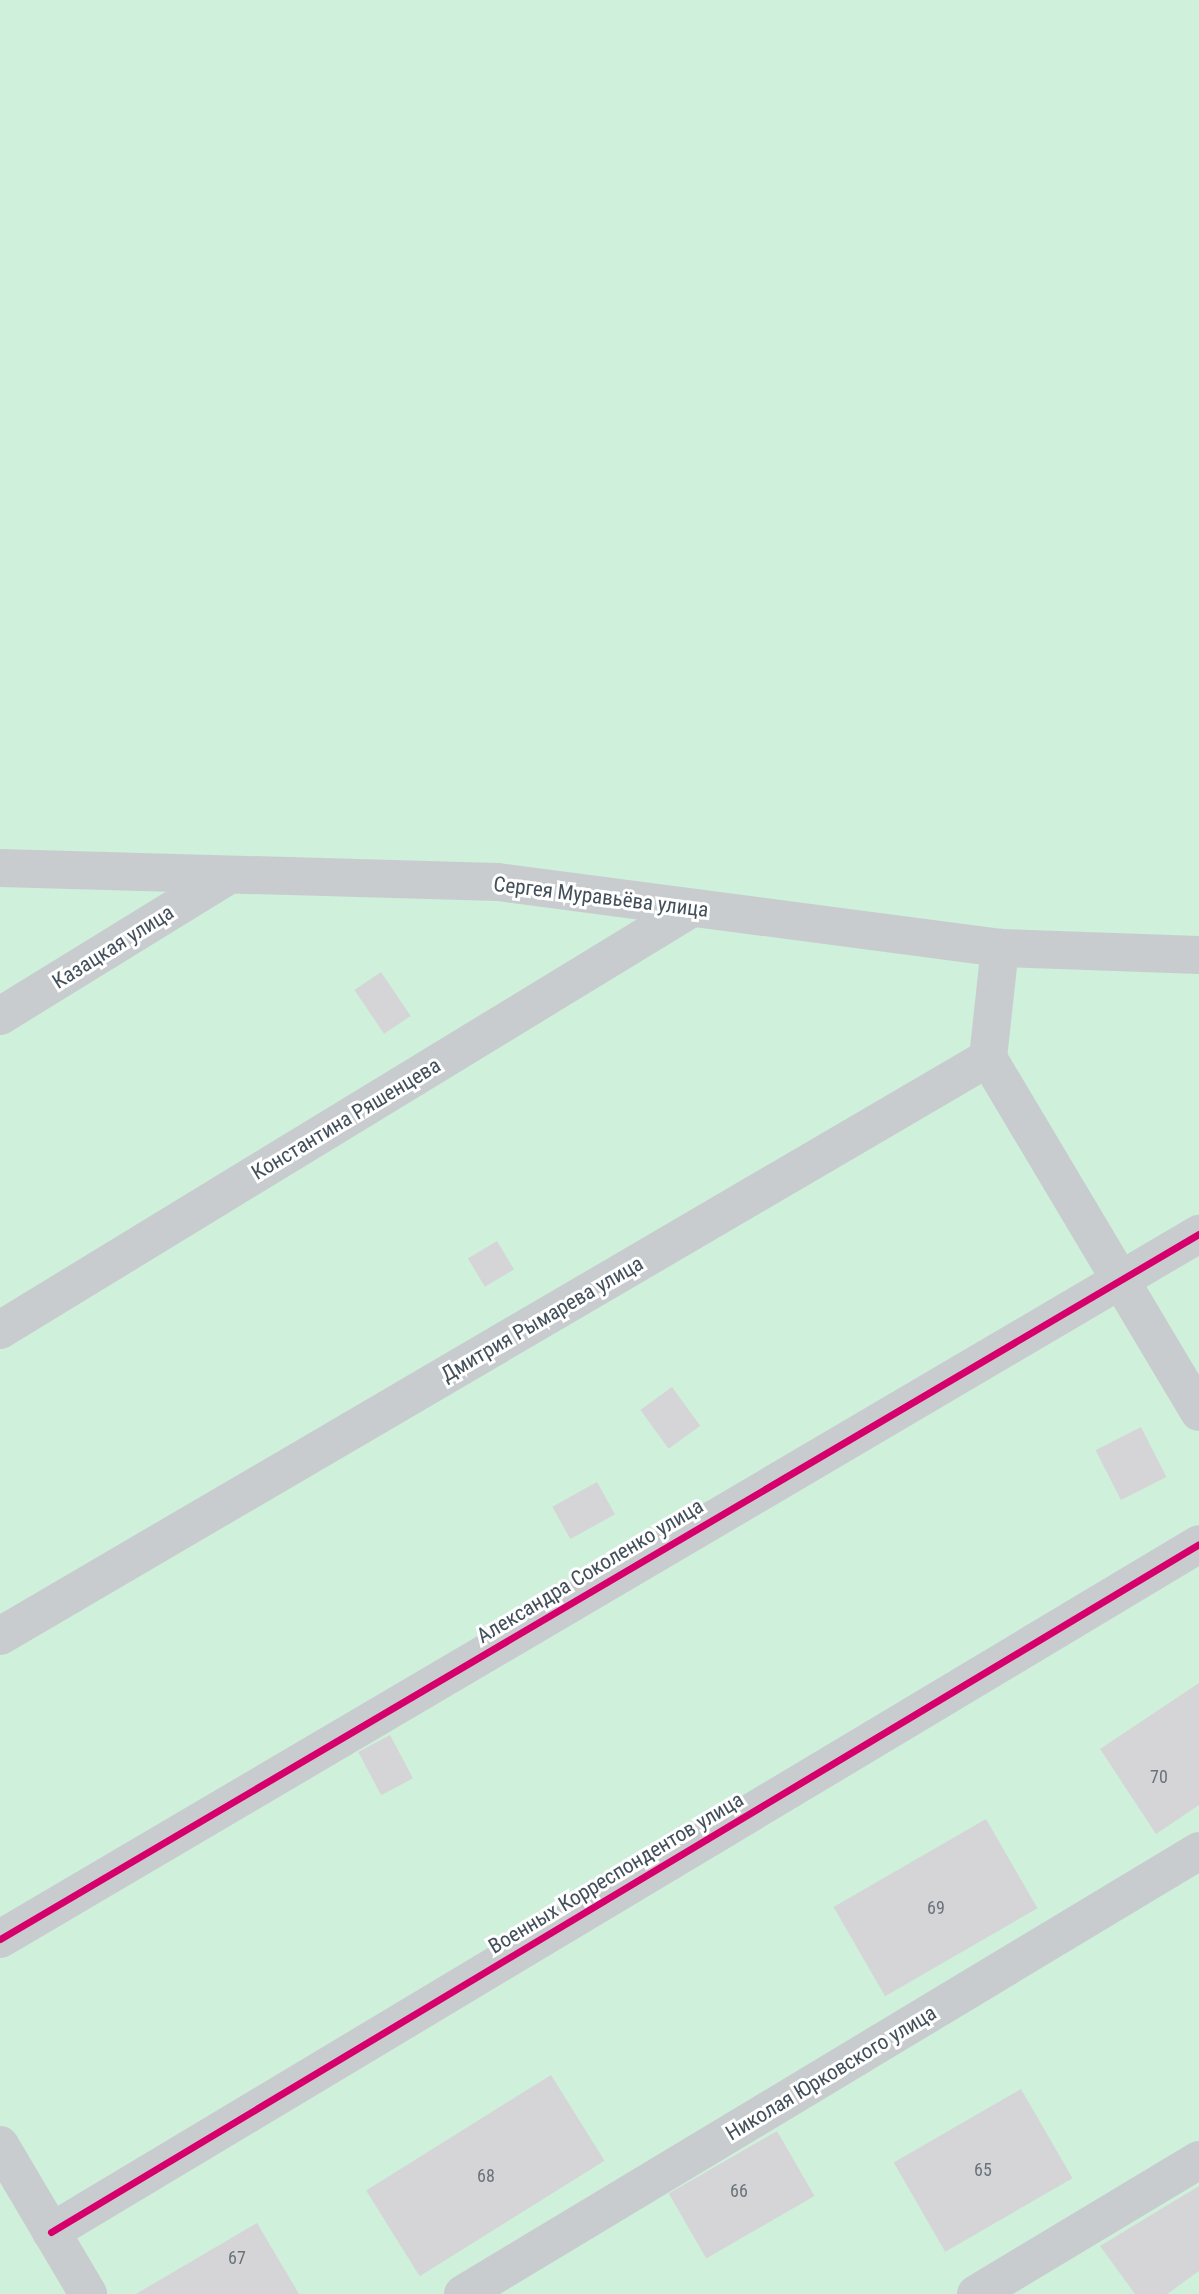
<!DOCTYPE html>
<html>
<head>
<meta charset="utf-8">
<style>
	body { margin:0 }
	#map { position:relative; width:1199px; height:2294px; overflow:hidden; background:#eeeded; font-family:"Roboto Condensed",sans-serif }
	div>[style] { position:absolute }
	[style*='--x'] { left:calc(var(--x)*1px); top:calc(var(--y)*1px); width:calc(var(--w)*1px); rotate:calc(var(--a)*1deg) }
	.green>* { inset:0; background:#cff0db; transform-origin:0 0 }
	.building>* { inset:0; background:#d5d5d7; transform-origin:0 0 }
	.minor>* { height:38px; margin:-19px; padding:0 19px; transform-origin:19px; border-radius:19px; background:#c9cccf }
	.cycleway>* { height:7px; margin:-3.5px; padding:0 3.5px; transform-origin:3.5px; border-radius:3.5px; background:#d6006c }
	span { translate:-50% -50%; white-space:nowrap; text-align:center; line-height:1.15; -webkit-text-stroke:6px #fff; paint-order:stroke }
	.number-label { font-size:18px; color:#69737b }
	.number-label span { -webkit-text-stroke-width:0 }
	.street-label { font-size:21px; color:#43505b }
</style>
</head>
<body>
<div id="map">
	<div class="green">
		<div style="left:0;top:0;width:1199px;height:2294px"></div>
	</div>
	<div class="building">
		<div style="left:381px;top:972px;width:53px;height:32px;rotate:56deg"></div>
		<div style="left:497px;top:1241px;width:33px;height:34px;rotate:59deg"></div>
		<div style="left:672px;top:1387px;width:48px;height:39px;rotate:54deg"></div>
		<div style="left:1141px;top:1427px;width:56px;height:51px;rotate:63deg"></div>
		<div style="left:597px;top:1482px;width:37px;height:51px;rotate:61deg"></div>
		<div style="clip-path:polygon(1199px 1683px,1199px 1805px,1156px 1834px,1100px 1749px)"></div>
		<div style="left:390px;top:1735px;width:49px;height:36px;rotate:62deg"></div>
		<div style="left:986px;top:1819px;width:103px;height:176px;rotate:60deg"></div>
		<div style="left:551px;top:2075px;width:101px;height:218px;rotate:58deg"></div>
		<div style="left:1021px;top:2089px;width:103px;height:147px;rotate:60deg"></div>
		<div style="left:777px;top:2131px;width:75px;height:125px;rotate:60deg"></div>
		<div style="clip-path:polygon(1199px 2186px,1199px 2271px,1167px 2294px,1135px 2294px,1100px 2246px)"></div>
		<div style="clip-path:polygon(257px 2223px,299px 2294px,136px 2294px)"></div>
	</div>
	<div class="minor">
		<div style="--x:0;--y:868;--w:498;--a:1.6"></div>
		<div style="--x:498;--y:882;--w:506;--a:7.49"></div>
		<div style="--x:1000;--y:948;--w:199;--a:2"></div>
		<div style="--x:0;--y:1016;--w:265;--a:-31.6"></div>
		<div style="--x:988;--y:1058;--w:412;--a:59.2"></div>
		<div style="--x:0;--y:1330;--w:811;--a:-31.38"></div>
		<div style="--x:0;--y:1636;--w:1145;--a:-30.33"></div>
		<div style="--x:988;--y:1058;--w:111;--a:-83.8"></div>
		<div style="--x:0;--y:1939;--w:1391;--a:-30.46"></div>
		<div style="--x:0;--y:2145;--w:173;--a:59.4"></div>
		<div style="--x:51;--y:2232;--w:1338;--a:-30.93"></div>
		<div style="--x:463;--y:2294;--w:859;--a:-31.04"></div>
		<div style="--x:976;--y:2294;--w:260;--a:-31"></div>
	</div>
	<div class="cycleway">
		<div style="--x:0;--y:1939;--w:1391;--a:-30.46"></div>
		<div style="--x:51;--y:2232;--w:1338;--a:-30.93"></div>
	</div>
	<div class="number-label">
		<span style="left:1159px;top:1777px">70</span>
		<span style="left:936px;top:1908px">69</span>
		<span style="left:983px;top:2170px">65</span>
		<span style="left:486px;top:2176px">68</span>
		<span style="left:739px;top:2191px">66</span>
		<span style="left:237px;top:2258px">67</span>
	</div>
	<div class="street-label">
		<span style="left:601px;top:897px;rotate:7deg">Сергея Муравьёва улица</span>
		<span style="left:113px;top:947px;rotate:-32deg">Казацкая улица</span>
		<span style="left:346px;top:1119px;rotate:-31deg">Константина Ряшенцева</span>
		<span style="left:542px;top:1319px;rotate:-30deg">Дмитрия Рымарева улица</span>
		<span style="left:590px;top:1571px;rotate:-31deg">Александра Соколенко улица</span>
		<span style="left:616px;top:1873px;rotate:-31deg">Военных Корреспондентов улица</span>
		<span style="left:831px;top:2073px;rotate:-31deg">Николая Юрковского улица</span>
	</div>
</div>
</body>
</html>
